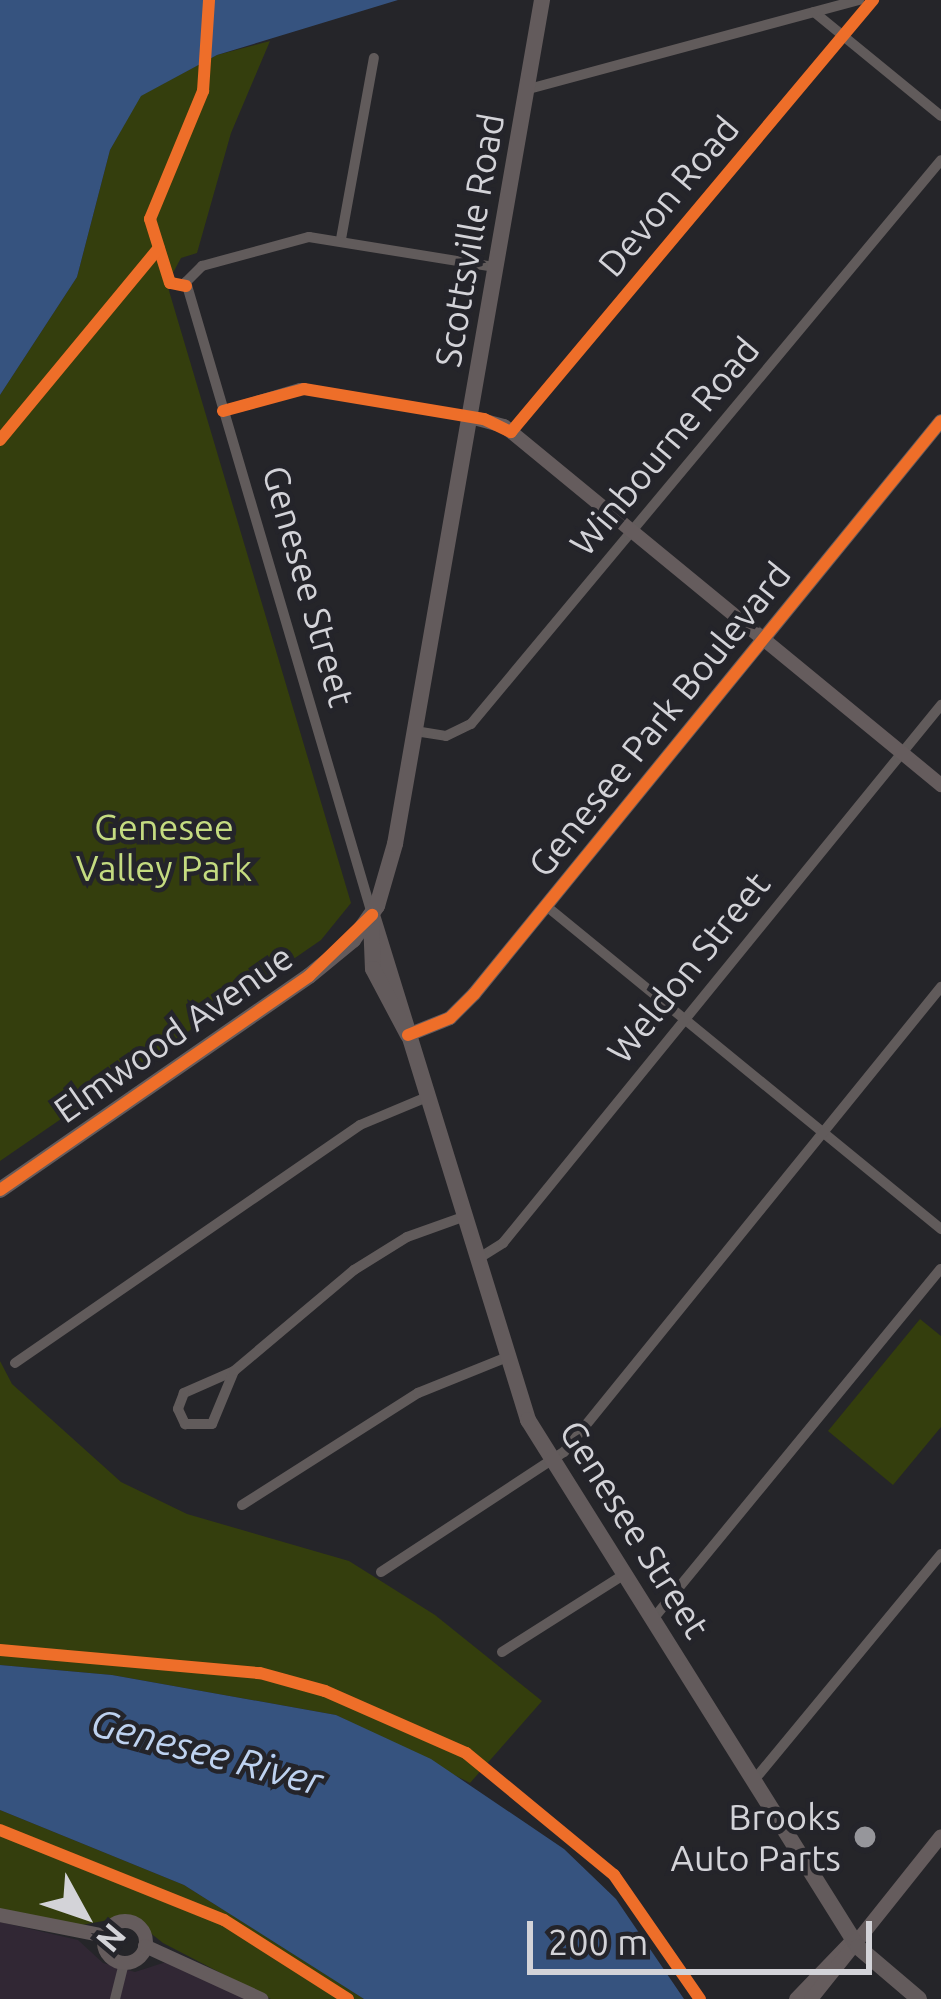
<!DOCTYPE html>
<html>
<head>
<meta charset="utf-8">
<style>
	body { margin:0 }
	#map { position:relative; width:941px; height:1999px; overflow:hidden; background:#252529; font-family:Ubuntu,sans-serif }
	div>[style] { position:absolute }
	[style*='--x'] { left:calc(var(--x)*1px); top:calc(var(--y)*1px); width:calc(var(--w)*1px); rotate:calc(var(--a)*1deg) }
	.education>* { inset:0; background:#312734 }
	.green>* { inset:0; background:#343e0d }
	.water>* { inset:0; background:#36537f }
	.street>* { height:10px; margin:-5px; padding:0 5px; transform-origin:5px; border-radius:5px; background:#615b5b }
	.secondary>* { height:14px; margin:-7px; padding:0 7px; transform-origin:7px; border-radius:7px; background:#655c5d }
	.secondary>.ring { margin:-7px; padding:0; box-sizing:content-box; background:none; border:14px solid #655c5d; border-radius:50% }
	.primary>* { height:16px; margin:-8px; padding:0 8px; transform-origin:8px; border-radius:8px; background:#635b5c }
	.cycleway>* { height:12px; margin:-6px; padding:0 6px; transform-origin:6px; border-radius:6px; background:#ee6e29 }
	.dots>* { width:33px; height:33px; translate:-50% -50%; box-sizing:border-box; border:6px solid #24242a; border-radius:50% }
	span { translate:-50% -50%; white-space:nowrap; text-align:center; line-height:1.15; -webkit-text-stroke:9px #24242a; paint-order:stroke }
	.street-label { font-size:36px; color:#d3d3d8 }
	.park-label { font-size:36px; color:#c4db80 }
	.poi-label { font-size:36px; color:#d3d3d8 }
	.right { translate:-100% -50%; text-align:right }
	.water-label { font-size:39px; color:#bed2f0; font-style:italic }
	.north { position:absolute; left:24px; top:1855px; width:120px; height:120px; -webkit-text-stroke:9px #24242a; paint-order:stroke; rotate:130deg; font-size:33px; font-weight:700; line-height:48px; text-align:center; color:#d3d3d8 }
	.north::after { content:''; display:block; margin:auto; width:42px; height:54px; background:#d3d3d8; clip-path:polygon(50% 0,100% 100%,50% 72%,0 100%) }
	.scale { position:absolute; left:527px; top:1921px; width:345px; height:54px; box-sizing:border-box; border:6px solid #d3d3d8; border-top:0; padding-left:15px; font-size:36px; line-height:42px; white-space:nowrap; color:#d3d3d8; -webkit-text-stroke:9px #24242a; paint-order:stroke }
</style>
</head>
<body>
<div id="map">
	<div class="education">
		<div style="clip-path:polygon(0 1922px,78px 1940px,103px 1963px,135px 1972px,166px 1962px,249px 1999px,0 1999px)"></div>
	</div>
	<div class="green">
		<div style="clip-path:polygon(270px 41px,231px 133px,197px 253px,181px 258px,167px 284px,351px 903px,321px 940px,0 1161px,0 395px,77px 277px,110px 150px,140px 96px,217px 55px)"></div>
		<div style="clip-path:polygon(920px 1319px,941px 1336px,941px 1427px,893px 1485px,828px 1431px)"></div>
		<div style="clip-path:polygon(0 1361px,12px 1384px,121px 1482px,187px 1514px,349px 1561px,435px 1615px,542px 1701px,470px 1783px,336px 1715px,112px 1675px,0 1665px)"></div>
		<div style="clip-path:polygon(0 1810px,184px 1885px,364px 1999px,271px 1999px,163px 1943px,129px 1916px,82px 1925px,0 1909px)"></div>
	</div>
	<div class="water">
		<div style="clip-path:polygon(0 0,398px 0,217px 55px,141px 96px,110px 150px,77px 277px,0 395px)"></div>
		<div style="clip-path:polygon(0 1665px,112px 1675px,336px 1715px,431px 1759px,564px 1849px,616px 1899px,684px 1999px,364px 1999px,184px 1885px,0 1810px)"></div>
	</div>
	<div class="street">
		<div style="--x:814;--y:12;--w:164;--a:39.3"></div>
		<div style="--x:525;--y:90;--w:346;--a:-15.1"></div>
		<div style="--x:341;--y:239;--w:184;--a:-79.7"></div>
		<div style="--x:223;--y:411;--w:80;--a:-16.6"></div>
		<div style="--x:300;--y:388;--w:172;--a:9.7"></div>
		<div style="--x:511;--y:432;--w:564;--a:-50.04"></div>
		<div style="--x:415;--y:731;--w:31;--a:9"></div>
		<div style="--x:446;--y:736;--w:28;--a:-26"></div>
		<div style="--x:471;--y:724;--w:734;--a:-50.19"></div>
		<div style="--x:545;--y:905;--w:512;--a:39.29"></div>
		<div style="--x:372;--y:914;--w:659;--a:-106.4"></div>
		<div style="--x:186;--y:282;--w:23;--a:-45"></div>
		<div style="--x:202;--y:266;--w:111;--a:-15.2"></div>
		<div style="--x:309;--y:237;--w:187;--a:9.2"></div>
		<div style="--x:476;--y:1260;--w:32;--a:-32"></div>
		<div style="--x:503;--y:1243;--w:694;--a:-50.85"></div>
		<div style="--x:15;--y:1363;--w:419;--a:-34.6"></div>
		<div style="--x:360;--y:1125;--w:73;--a:-22.7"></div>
		<div style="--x:234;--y:1371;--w:55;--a:156.3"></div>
		<div style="--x:184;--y:1393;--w:17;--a:111"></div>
		<div style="--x:178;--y:1409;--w:17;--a:65"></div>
		<div style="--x:185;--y:1424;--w:27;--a:0"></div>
		<div style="--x:212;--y:1424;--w:57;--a:-67.5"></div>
		<div style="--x:234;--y:1371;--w:157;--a:-40.1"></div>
		<div style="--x:354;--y:1270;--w:62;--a:-31.9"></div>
		<div style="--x:407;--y:1237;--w:59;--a:-19.7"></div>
		<div style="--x:242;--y:1505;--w:209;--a:-32.5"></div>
		<div style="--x:418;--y:1393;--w:94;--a:-21.9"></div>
		<div style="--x:381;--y:1572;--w:219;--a:-33.3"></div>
		<div style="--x:564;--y:1452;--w:599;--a:-50.97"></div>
		<div style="--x:653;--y:1619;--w:453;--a:-50.6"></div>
		<div style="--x:502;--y:1652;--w:146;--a:-32.4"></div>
		<div style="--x:755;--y:1779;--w:292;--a:-50.4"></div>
		<div style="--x:115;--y:1999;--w:37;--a:-76"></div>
	</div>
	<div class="secondary">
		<div style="--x:470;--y:417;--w:35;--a:15"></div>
		<div style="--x:504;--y:426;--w:566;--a:39.4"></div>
		<div style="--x:408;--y:1035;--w:45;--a:-22"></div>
		<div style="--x:450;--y:1018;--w:34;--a:-45"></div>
		<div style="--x:474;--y:994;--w:739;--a:-50.82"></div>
		<div style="--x:0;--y:1915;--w:107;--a:11.3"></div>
		<div class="ring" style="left:104px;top:1921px;width:28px;height:28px"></div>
		<div style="--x:145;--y:1946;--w:128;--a:24.6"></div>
		<div style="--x:796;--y:1999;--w:78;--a:-46"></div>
		<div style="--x:811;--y:1999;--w:208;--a:-51.4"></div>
	</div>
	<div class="primary">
		<div style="--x:372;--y:915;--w:529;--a:72.83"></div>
		<div style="--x:528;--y:1420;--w:622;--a:57.95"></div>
		<div style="--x:858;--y:1947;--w:80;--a:40.4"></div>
		<div style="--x:371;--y:920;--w:49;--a:87.7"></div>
		<div style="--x:373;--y:969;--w:75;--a:62.1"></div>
		<div style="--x:0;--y:1190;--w:376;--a:-34.7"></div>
		<div style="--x:309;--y:976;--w:57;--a:-39.3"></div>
		<div style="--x:353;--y:940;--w:42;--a:-54.8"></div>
		<div style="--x:377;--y:906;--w:65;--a:-73.8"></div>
		<div style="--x:395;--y:844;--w:857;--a:-80.12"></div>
	</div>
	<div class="cycleway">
		<div style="--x:186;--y:286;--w:16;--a:-169"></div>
		<div style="--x:170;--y:283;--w:67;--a:-107.4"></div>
		<div style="--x:150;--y:219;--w:139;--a:-67.5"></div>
		<div style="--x:203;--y:91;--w:91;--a:-86.2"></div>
		<div style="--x:223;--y:411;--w:84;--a:-15.2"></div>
		<div style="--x:304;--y:389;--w:182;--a:9.5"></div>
		<div style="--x:484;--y:419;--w:30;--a:26"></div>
		<div style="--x:511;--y:432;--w:564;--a:-50.04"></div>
		<div style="--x:0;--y:440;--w:249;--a:-50.4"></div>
		<div style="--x:408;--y:1035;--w:45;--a:-22"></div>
		<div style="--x:450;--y:1018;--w:34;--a:-45"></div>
		<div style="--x:474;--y:994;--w:739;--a:-50.82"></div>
		<div style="--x:0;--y:1190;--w:376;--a:-34.7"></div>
		<div style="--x:309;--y:976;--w:88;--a:-44.1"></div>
		<div style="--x:0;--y:1650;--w:261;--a:5.1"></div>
		<div style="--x:260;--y:1673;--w:67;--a:15.5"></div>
		<div style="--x:325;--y:1691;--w:154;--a:23.7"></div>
		<div style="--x:466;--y:1753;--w:192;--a:39.5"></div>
		<div style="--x:614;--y:1875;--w:151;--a:55.3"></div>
		<div style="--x:0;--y:1830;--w:241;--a:21.9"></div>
		<div style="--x:224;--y:1920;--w:147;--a:32.5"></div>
	</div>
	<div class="dots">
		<div style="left:865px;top:1837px;background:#96969b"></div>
	</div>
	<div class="street-label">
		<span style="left:668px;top:196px;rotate:-50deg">Devon Road</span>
		<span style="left:469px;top:240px;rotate:-80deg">Scottsville Road</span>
		<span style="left:664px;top:446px;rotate:-50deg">Winbourne Road</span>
		<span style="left:309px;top:586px;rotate:74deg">Genesee Street</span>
		<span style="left:659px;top:719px;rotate:-51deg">Genesee Park Boulevard</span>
		<span style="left:688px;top:967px;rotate:-51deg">Weldon Street</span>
		<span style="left:173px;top:1033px;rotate:-35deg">Elmwood Avenue</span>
		<span style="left:635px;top:1529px;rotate:58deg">Genesee Street</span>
	</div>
	<div class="park-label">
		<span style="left:164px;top:847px">Genesee<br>Valley Park</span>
	</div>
	<div class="poi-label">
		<span class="right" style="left:841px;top:1837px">Brooks<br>Auto Parts</span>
	</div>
	<div class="water-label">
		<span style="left:207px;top:1752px;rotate:15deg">Genesee River</span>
	</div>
	<div class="north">N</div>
	<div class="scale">200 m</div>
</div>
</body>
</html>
